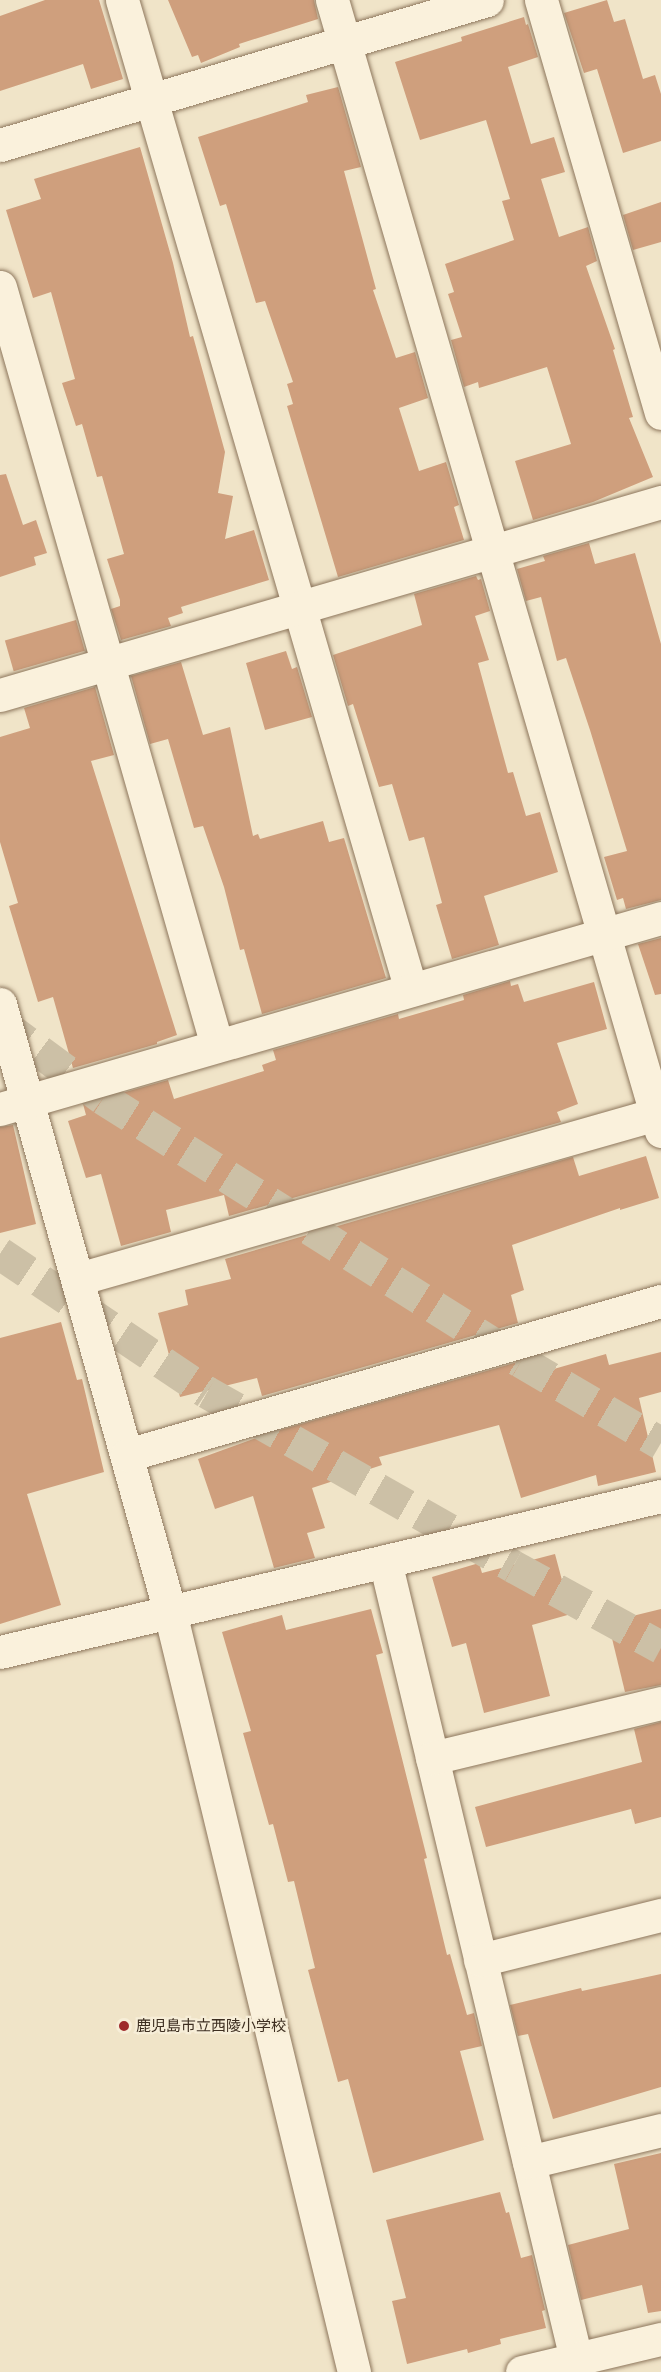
<!DOCTYPE html>
<html>
<head>
<meta charset="utf-8">
<style>
	body { margin:0 }
	#map { position:relative; width:661px; height:2372px; overflow:hidden; background:#f0e4c8; font-family:Lora,"Noto Sans JP",serif }
	div>[style] { position:absolute }
	[style*='--x'] { left:calc(var(--x)*1px); top:calc(var(--y)*1px); width:calc(var(--w)*1px); rotate:calc(var(--a)*1deg) }
	.building>* { inset:0; background:#cf9f7d; transform-origin:0 0 }
	.motorway-tunnel>* { height:33px; margin-top:-16.5px; transform-origin:0; background:repeating-linear-gradient(90deg,#ccc0a6 0 33px,transparent 0 49px) }
	.roads { filter:drop-shadow(0 0 2px #8d765c) drop-shadow(0 0 2px #8d765c) }
	.minor>* { height:33px; margin:-16.5px; padding:0 16.5px; transform-origin:16.5px; border-radius:16.5px; background:#faf1dc }
	.dots>* { width:16px; height:16px; translate:-50% -50%; box-sizing:border-box; border:3px solid #f7eed8; border-radius:50% }
	span { translate:-50% -50%; white-space:nowrap; text-align:center; line-height:1.15; -webkit-text-stroke:4.5px #f7eed8; paint-order:stroke }
	.poi-label { font-size:15px; color:#3d2e20 }
	.left { translate:0 -50%; text-align:left }
</style>
</head>
<body>
<div id="map">
	<div class="building">
		<div style="clip-path:polygon(45px 0,99px 0,123px 79px,91px 89px,83px 64px,0 91px,0 16px)"></div>
		<div style="clip-path:polygon(168px 0,314px 0,318px 19px,239px 44px,240px 47px,201px 63px,198px 55px,192px 57px)"></div>
		<div style="clip-path:polygon(607px 0,614px 22px,625px 19px,643px 79px,655px 75px,661px 94px,661px 141px,623px 153px,597px 69px,584px 73px,564px 13px)"></div>
		<div style="clip-path:polygon(524px 17px,526px 25px,528px 24px,538px 57px,508px 67px,531px 144px,554px 137px,565px 172px,541px 179px,559px 237px,588px 227px,597px 261px,586px 266px,615px 349px,613px 350px,633px 417px,629px 418px,653px 477px,593px 502px,533px 520px,515px 461px,571px 444px,547px 367px,479px 388px,478px 382px,464px 387px,451px 340px,462px 337px,448px 294px,454px 292px,445px 264px,514px 240px,502px 201px,510px 199px,486px 120px,420px 140px,395px 62px,462px 41px,461px 37px)"></div>
		<div style="clip-path:polygon(338px 87px,361px 167px,344px 171px,376px 289px,373px 290px,396px 358px,415px 352px,428px 398px,399px 408px,419px 471px,446px 462px,459px 505px,454px 507px,464px 540px,338px 577px,287px 406px,293px 404px,287px 384px,293px 382px,265px 301px,256px 303px,226px 204px,220px 206px,198px 137px,308px 102px,306px 95px)"></div>
		<div style="clip-path:polygon(140px 147px,173px 263px,190px 337px,193px 336px,225px 452px,218px 493px,233px 496px,225px 539px,254px 530px,269px 580px,181px 607px,183px 613px,168px 618px,171px 626px,121px 640px,111px 609px,120px 606px,120px 600px,107px 559px,124px 554px,102px 476px,97px 477px,82px 424px,76px 426px,62px 383px,75px 379px,51px 292px,33px 298px,6px 210px,41px 199px,34px 179px)"></div>
		<div style="clip-path:polygon(661px 202px,661px 242px,633px 250px,623px 215px)"></div>
		<div style="clip-path:polygon(6px 474px,23px 525px,36px 520px,47px 553px,34px 557px,36px 565px,0 577px,0 475px)"></div>
		<div style="clip-path:polygon(589px 543px,595px 564px,635px 553px,661px 644px,661px 900px,626px 909px,623px 898px,617px 900px,604px 857px,627px 851px,590px 730px,566px 658px,557px 661px,541px 597px,526px 601px,517px 569px,545px 561px,543px 556px)"></div>
		<div style="clip-path:polygon(476px 576px,478px 580px,481px 579px,490px 611px,475px 616px,489px 660px,478px 663px,508px 773px,513px 772px,526px 816px,540px 812px,558px 872px,484px 896px,499px 945px,452px 959px,436px 905px,442px 903px,424px 837px,409px 841px,392px 784px,379px 787px,353px 704px,348px 706px,333px 655px,422px 625px,414px 594px)"></div>
		<div style="left:76px;top:620px;width:32px;height:74px;rotate:74deg"></div>
		<div style="clip-path:polygon(286px 651px,292px 669px,297px 667px,312px 717px,265px 730px,246px 663px)"></div>
		<div style="clip-path:polygon(181px 662px,203px 735px,230px 727px,253px 836px,258px 834px,260px 839px,323px 821px,329px 842px,344px 838px,386px 978px,262px 1014px,244px 949px,240px 950px,224px 887px,203px 826px,194px 828px,168px 739px,150px 744px,131px 676px)"></div>
		<div style="clip-path:polygon(95px 687px,114px 755px,91px 761px,177px 1035px,157px 1042px,157px 1044px,73px 1068px,53px 997px,38px 1002px,9px 906px,18px 903px,0 842px,0 737px,30px 728px,24px 708px)"></div>
		<div style="clip-path:polygon(661px 938px,661px 994px,655px 995px,638px 944px)"></div>
		<div style="clip-path:polygon(510px 981px,511px 986px,518px 984px,524px 1002px,594px 982px,607px 1029px,557px 1043px,578px 1104px,557px 1112px,561px 1122px,229px 1216px,224px 1195px,166px 1210px,171px 1232px,121px 1246px,101px 1174px,86px 1178px,68px 1121px,86px 1115px,83px 1104px,168px 1080px,174px 1099px,264px 1071px,262px 1065px,276px 1060px,273px 1050px,398px 1014px,399px 1019px,464px 1000px,463px 995px)"></div>
		<div style="clip-path:polygon(13px 1125px,36px 1224px,0 1233px,0 1127px)"></div>
		<div style="clip-path:polygon(646px 1156px,659px 1198px,620px 1210px,620px 1208px,512px 1245px,524px 1290px,511px 1295px,518px 1323px,262px 1396px,257px 1378px,180px 1397px,158px 1313px,188px 1305px,185px 1290px,231px 1279px,225px 1259px,573px 1157px,579px 1176px)"></div>
		<div style="clip-path:polygon(61px 1322px,77px 1380px,82px 1379px,104px 1472px,27px 1494px,61px 1605px,0 1624px,0 1338px)"></div>
		<div style="clip-path:polygon(661px 1352px,661px 1392px,639px 1398px,656px 1472px,598px 1486px,596px 1475px,521px 1498px,499px 1425px,379px 1457px,382px 1465px,312px 1488px,325px 1528px,307px 1533px,315px 1558px,274px 1568px,253px 1496px,215px 1509px,198px 1459px,273px 1432px,528px 1359px,533px 1375px,606px 1354px,609px 1365px)"></div>
		<div style="clip-path:polygon(555px 1554px,571px 1614px,532px 1625px,550px 1696px,484px 1713px,466px 1643px,452px 1647px,432px 1577px,479px 1563px,482px 1573px)"></div>
		<div style="clip-path:polygon(371px 1609px,383px 1653px,376px 1655px,427px 1858px,424px 1859px,447px 1955px,450px 1954px,467px 2015px,474px 2013px,482px 2046px,460px 2051px,484px 2140px,373px 2173px,348px 2079px,338px 2082px,308px 1970px,315px 1968px,294px 1881px,288px 1882px,273px 1824px,269px 1825px,243px 1733px,251px 1731px,222px 1632px,282px 1615px,286px 1630px)"></div>
		<div style="clip-path:polygon(661px 1609px,661px 1685px,625px 1692px,608px 1622px)"></div>
		<div style="clip-path:polygon(661px 1722px,661px 1817px,635px 1824px,631px 1809px,486px 1847px,475px 1807px,642px 1762px,634px 1729px)"></div>
		<div style="clip-path:polygon(661px 1974px,661px 2087px,553px 2119px,528px 2034px,518px 2036px,510px 2005px,581px 1988px,582px 1991px)"></div>
		<div style="clip-path:polygon(661px 2153px,661px 2311px,648px 2313px,642px 2285px,581px 2300px,568px 2245px,629px 2229px,614px 2164px)"></div>
		<div style="clip-path:polygon(500px 2192px,506px 2213px,509px 2212px,521px 2258px,532px 2255px,545px 2310px,542px 2311px,546px 2328px,500px 2339px,501px 2344px,468px 2353px,467px 2349px,407px 2364px,392px 2301px,406px 2298px,386px 2220px)"></div>
	</div>
	<div class="motorway-tunnel">
		<div style="--x:0;--y:1022;--w:128;--a:36.4"></div>
		<div style="--x:103;--y:1098;--w:494;--a:32.2"></div>
		<div style="--x:521;--y:1361;--w:162;--a:30.4"></div>
		<div style="--x:0;--y:1253;--w:249;--a:33.9"></div>
		<div style="--x:207;--y:1392;--w:352;--a:29.6"></div>
		<div style="--x:513;--y:1566;--w:169;--a:28.7"></div>
	</div>
	<div class="roads">
		<div class="minor">
			<div style="--x:122;--y:0;--w:1031;--a:73.73"></div>
			<div style="--x:332;--y:0;--w:1178;--a:73.78"></div>
			<div style="--x:541;--y:0;--w:430;--a:73.8"></div>
			<div style="--x:0;--y:145;--w:508;--a:-16.58"></div>
			<div style="--x:0;--y:287;--w:789;--a:74.04"></div>
			<div style="--x:0;--y:695;--w:689;--a:-16.28"></div>
			<div style="--x:0;--y:1004;--w:631;--a:74.38"></div>
			<div style="--x:170;--y:1612;--w:782;--a:76.39"></div>
			<div style="--x:0;--y:1109;--w:688;--a:-16.12"></div>
			<div style="--x:78;--y:1279;--w:601;--a:-15.93"></div>
			<div style="--x:127;--y:1455;--w:556;--a:-16.09"></div>
			<div style="--x:385;--y:1561;--w:821;--a:76.54"></div>
			<div style="--x:0;--y:1652;--w:679;--a:-13.28"></div>
			<div style="--x:432;--y:1758;--w:236;--a:-13.5"></div>
			<div style="--x:480;--y:1960;--w:187;--a:-14"></div>
			<div style="--x:529;--y:2162;--w:136;--a:-13.6"></div>
			<div style="--x:522;--y:2372;--w:143;--a:-13.4"></div>
		</div>
	</div>
	<div class="dots">
		<div style="left:124px;top:2026px;background:#9e2a2b"></div>
	</div>
	<div class="poi-label">
		<span class="left" style="left:136px;top:2026px">鹿児島市立西陵小学校</span>
	</div>
</div>
</body>
</html>
